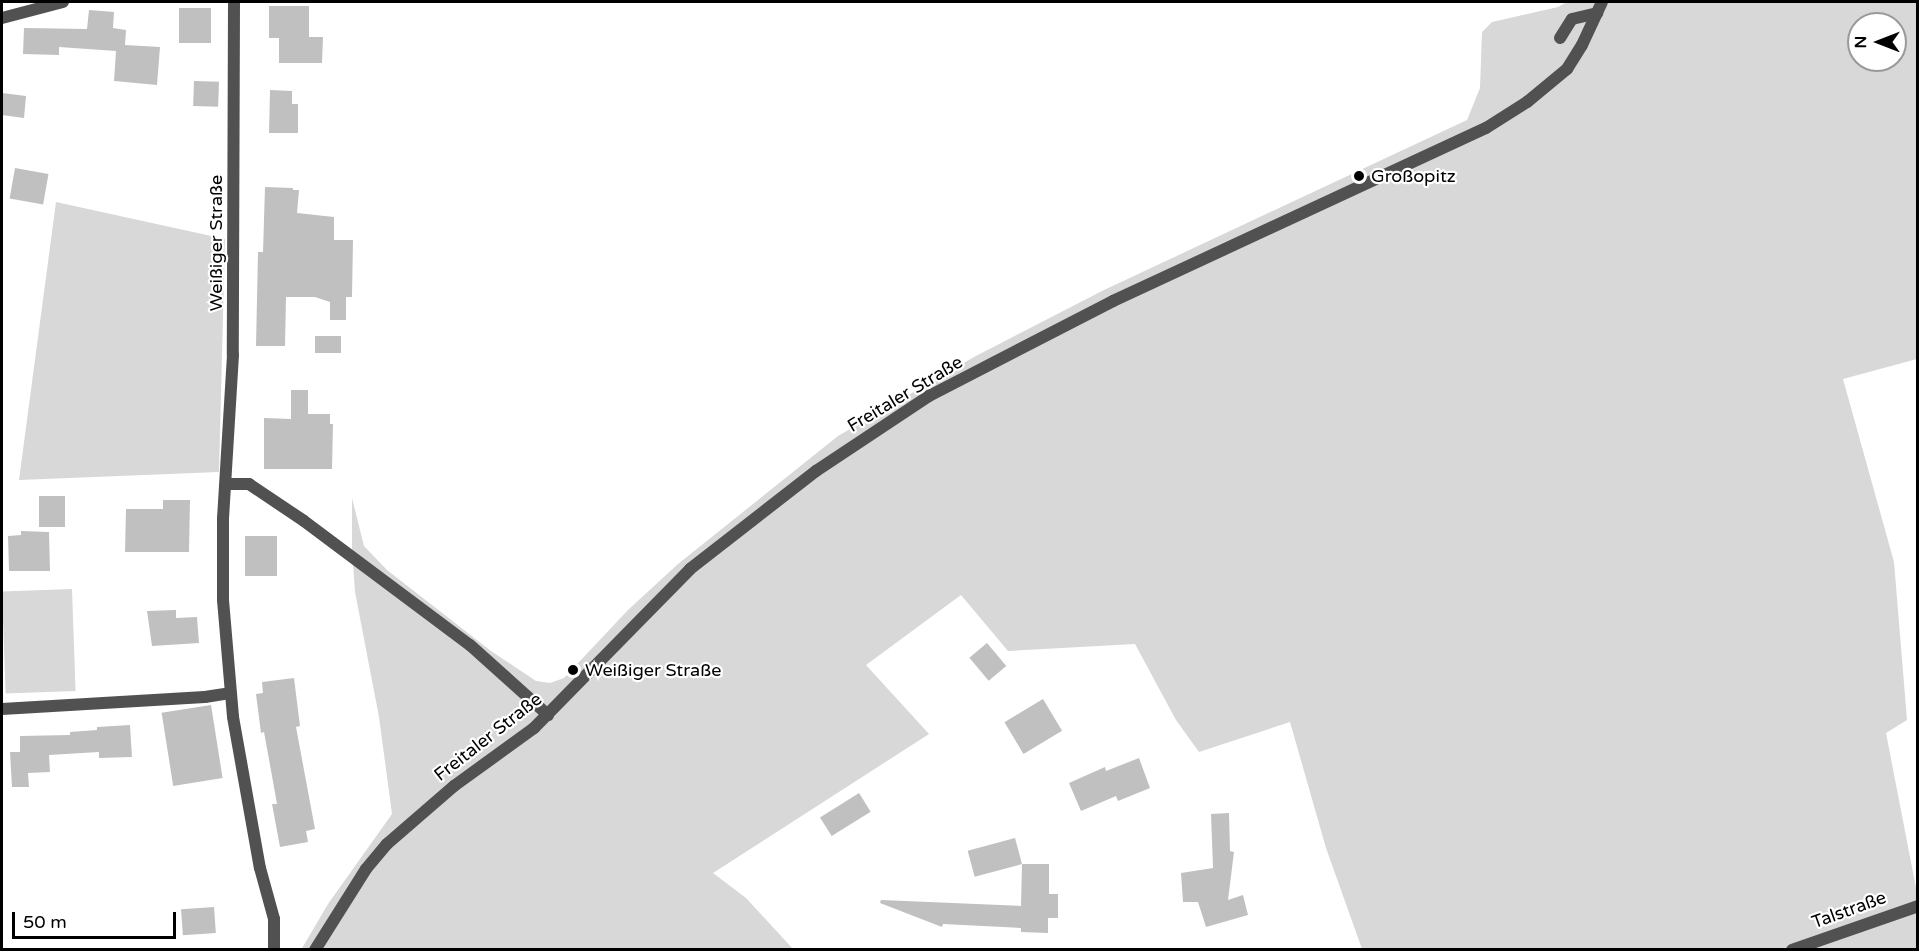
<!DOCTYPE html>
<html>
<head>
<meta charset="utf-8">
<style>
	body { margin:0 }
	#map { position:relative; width:1919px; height:951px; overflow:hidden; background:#fff; font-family:"Varela Round",sans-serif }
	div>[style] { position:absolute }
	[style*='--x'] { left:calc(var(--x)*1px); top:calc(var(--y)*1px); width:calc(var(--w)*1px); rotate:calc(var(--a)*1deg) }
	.green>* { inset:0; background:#d8d8d8; transform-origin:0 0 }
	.building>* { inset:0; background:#c0c0c0; transform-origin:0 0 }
	.service>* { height:12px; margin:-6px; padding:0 6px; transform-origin:6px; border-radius:6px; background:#515151 }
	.minor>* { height:12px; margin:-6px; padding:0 6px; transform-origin:6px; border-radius:6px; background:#515151 }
	.tertiary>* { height:12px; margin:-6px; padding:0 6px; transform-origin:6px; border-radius:6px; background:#515151 }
	.dots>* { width:16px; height:16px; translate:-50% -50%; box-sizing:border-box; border:3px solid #fff; border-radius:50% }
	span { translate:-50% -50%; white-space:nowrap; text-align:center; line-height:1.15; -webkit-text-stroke:4.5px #fff; paint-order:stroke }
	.poi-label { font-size:18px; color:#000 }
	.left { translate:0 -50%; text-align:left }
	.street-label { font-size:18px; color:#000 }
	.frame { position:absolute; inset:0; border:3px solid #000; pointer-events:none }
	.north { position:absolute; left:1847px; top:12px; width:60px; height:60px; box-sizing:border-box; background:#fff; border:2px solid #999; border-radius:50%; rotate:270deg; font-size:16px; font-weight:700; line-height:24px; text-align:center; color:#000 }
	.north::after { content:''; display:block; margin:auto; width:21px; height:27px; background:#000; clip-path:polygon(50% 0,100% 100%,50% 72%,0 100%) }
	.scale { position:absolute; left:12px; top:912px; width:164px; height:27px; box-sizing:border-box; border:3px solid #000; border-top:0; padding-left:8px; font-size:18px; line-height:21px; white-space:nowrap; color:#000; -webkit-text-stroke:4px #fff; paint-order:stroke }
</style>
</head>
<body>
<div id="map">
	<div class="green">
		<div style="clip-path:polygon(evenodd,1567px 2px,1917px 2px,1917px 359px,1843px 379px,1894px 562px,1907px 720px,1886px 733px,1917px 893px,1917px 949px,1362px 949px,1326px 848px,1290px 722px,1199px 752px,1176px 720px,1135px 644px,1008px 651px,961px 595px,866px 665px,929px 734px,713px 873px,746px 898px,793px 949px,301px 950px,328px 904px,392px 814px,379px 717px,355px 592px,352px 549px,352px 498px,364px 546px,387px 570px,491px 651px,536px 681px,550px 683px,564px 678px,628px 610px,678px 564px,838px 436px,974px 357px,1104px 290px,1467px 120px,1480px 88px,1482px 32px,1492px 22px,1558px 7px,1567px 2px,1859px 24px,1895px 24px,1895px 60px,1859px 60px,1859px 24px)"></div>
		<div style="clip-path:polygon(56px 202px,225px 239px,219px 472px,19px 480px)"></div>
		<div style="left:72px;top:589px;width:102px;height:70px;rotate:88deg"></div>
	</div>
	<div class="building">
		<div style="clip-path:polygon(269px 6px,309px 6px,309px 37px,323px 37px,322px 63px,279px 63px,279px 38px,269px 38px)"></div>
		<div style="left:179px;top:8px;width:32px;height:35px"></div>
		<div style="clip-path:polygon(89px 10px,114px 12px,113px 28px,126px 30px,125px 45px,160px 47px,157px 85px,114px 81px,116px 51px,59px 47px,59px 55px,23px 54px,24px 28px,87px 29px)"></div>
		<div style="left:194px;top:81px;width:25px;height:25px;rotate:2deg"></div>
		<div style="clip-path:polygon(270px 90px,292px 91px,292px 104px,298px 104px,298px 133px,269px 133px)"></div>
		<div style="clip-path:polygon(2px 93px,26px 96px,24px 118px,2px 115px)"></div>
		<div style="left:15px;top:168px;width:34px;height:31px;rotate:10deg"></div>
		<div style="clip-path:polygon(265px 187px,293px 188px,293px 190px,299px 190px,297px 213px,334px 217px,334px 240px,353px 240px,352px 297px,346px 297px,346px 320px,330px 320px,330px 302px,315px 297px,286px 297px,285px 346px,256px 346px,258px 252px,263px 252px)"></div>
		<div style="left:315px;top:336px;width:26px;height:17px"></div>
		<div style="clip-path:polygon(291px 390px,308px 390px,308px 414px,330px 414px,330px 424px,333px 424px,332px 469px,264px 469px,264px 418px,291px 419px)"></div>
		<div style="left:39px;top:496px;width:26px;height:31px"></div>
		<div style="clip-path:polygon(163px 500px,190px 500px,189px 552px,125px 552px,126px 509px,163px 509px)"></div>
		<div style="clip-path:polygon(21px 531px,49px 532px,50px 571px,9px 571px,8px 536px,21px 535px)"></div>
		<div style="left:245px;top:536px;width:32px;height:40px"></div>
		<div style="clip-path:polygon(176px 610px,176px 618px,197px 617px,199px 643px,152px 646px,147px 611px)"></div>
		<div style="left:987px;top:643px;width:30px;height:23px;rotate:50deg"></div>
		<div style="clip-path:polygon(294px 678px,300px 726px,296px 727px,315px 829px,306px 831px,308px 842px,280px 847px,272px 804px,277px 804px,272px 776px,264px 732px,261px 733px,256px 694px,263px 693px,262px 682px)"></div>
		<div style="left:1043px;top:699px;width:37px;height:45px;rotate:59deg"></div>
		<div style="left:211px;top:705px;width:74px;height:50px;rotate:81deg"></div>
		<div style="clip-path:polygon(130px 725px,132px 757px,99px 758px,99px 752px,49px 755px,50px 772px,28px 773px,29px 787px,12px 787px,10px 752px,20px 752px,20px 736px,70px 735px,70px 732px,97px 730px,97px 727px)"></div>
		<div style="clip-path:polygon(1139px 758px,1150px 788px,1118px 801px,1116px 796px,1081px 811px,1069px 783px,1105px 767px,1106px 771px)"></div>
		<div style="left:859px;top:793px;width:22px;height:46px;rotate:58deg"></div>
		<div style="clip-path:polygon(1229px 813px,1230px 851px,1234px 852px,1228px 900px,1243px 895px,1248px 915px,1206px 927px,1198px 902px,1183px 902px,1181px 873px,1213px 868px,1211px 814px)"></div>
		<div style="left:1015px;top:838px;width:27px;height:49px;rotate:75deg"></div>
		<div style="clip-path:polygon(1022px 864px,1049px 864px,1049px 894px,1058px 894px,1058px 918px,1048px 918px,1048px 933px,1021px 932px,1021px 928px,943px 924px,942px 927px,880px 903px,881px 900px,1021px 906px)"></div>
		<div style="left:214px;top:907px;width:26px;height:33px;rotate:86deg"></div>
	</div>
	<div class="service">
		<div style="--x:1560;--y:38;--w:22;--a:-58"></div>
		<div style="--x:1572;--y:19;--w:26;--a:-13"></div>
		<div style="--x:2;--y:709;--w:203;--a:-3.4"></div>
		<div style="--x:205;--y:697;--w:25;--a:-9"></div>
	</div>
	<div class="minor">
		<div style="--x:234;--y:2;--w:353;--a:90.2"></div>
		<div style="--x:233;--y:355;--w:163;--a:93.5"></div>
		<div style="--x:223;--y:518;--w:82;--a:90"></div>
		<div style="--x:223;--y:600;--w:117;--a:85.1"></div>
		<div style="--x:233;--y:717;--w:153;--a:79.9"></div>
		<div style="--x:260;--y:868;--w:53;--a:74.6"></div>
		<div style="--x:274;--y:919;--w:31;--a:90"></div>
		<div style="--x:2;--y:18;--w:63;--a:-14.7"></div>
		<div style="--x:226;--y:484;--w:23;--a:0"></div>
		<div style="--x:249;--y:484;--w:66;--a:33.9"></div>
		<div style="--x:304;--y:521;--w:207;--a:36.8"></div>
		<div style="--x:470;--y:645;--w:105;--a:41.9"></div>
	</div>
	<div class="tertiary">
		<div style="--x:315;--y:950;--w:96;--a:-57.8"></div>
		<div style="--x:366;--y:869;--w:33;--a:-50"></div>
		<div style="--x:387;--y:844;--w:89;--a:-40.9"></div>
		<div style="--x:454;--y:786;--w:99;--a:-35.9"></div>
		<div style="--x:534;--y:728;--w:223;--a:-45.5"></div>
		<div style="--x:690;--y:569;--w:160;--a:-37.9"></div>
		<div style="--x:816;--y:471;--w:136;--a:-33.6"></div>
		<div style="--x:929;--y:396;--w:207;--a:-27.3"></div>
		<div style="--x:1113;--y:301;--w:411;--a:-24.9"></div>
		<div style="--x:1486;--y:128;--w:49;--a:-32.4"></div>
		<div style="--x:1527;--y:102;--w:52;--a:-39.5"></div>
		<div style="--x:1567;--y:69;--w:28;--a:-58"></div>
		<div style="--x:1582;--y:45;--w:47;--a:-65.1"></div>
		<div style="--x:1792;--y:950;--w:133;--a:-19.2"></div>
	</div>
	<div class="dots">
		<div style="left:1359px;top:176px;background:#000"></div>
		<div style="left:573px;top:670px;background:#000"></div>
	</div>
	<div class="poi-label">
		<span class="left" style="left:1371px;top:176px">Großopitz</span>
		<span class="left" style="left:585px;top:670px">Weißiger Straße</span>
	</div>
	<div class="street-label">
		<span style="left:216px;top:243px;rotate:-90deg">Weißiger Straße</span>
		<span style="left:905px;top:394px;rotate:-31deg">Freitaler Straße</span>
		<span style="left:488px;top:737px;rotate:-38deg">Freitaler Straße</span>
		<span style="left:1849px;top:910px;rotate:-20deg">Talstraße</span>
	</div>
	<div class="frame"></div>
	<div class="north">N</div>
	<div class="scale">50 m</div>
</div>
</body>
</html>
